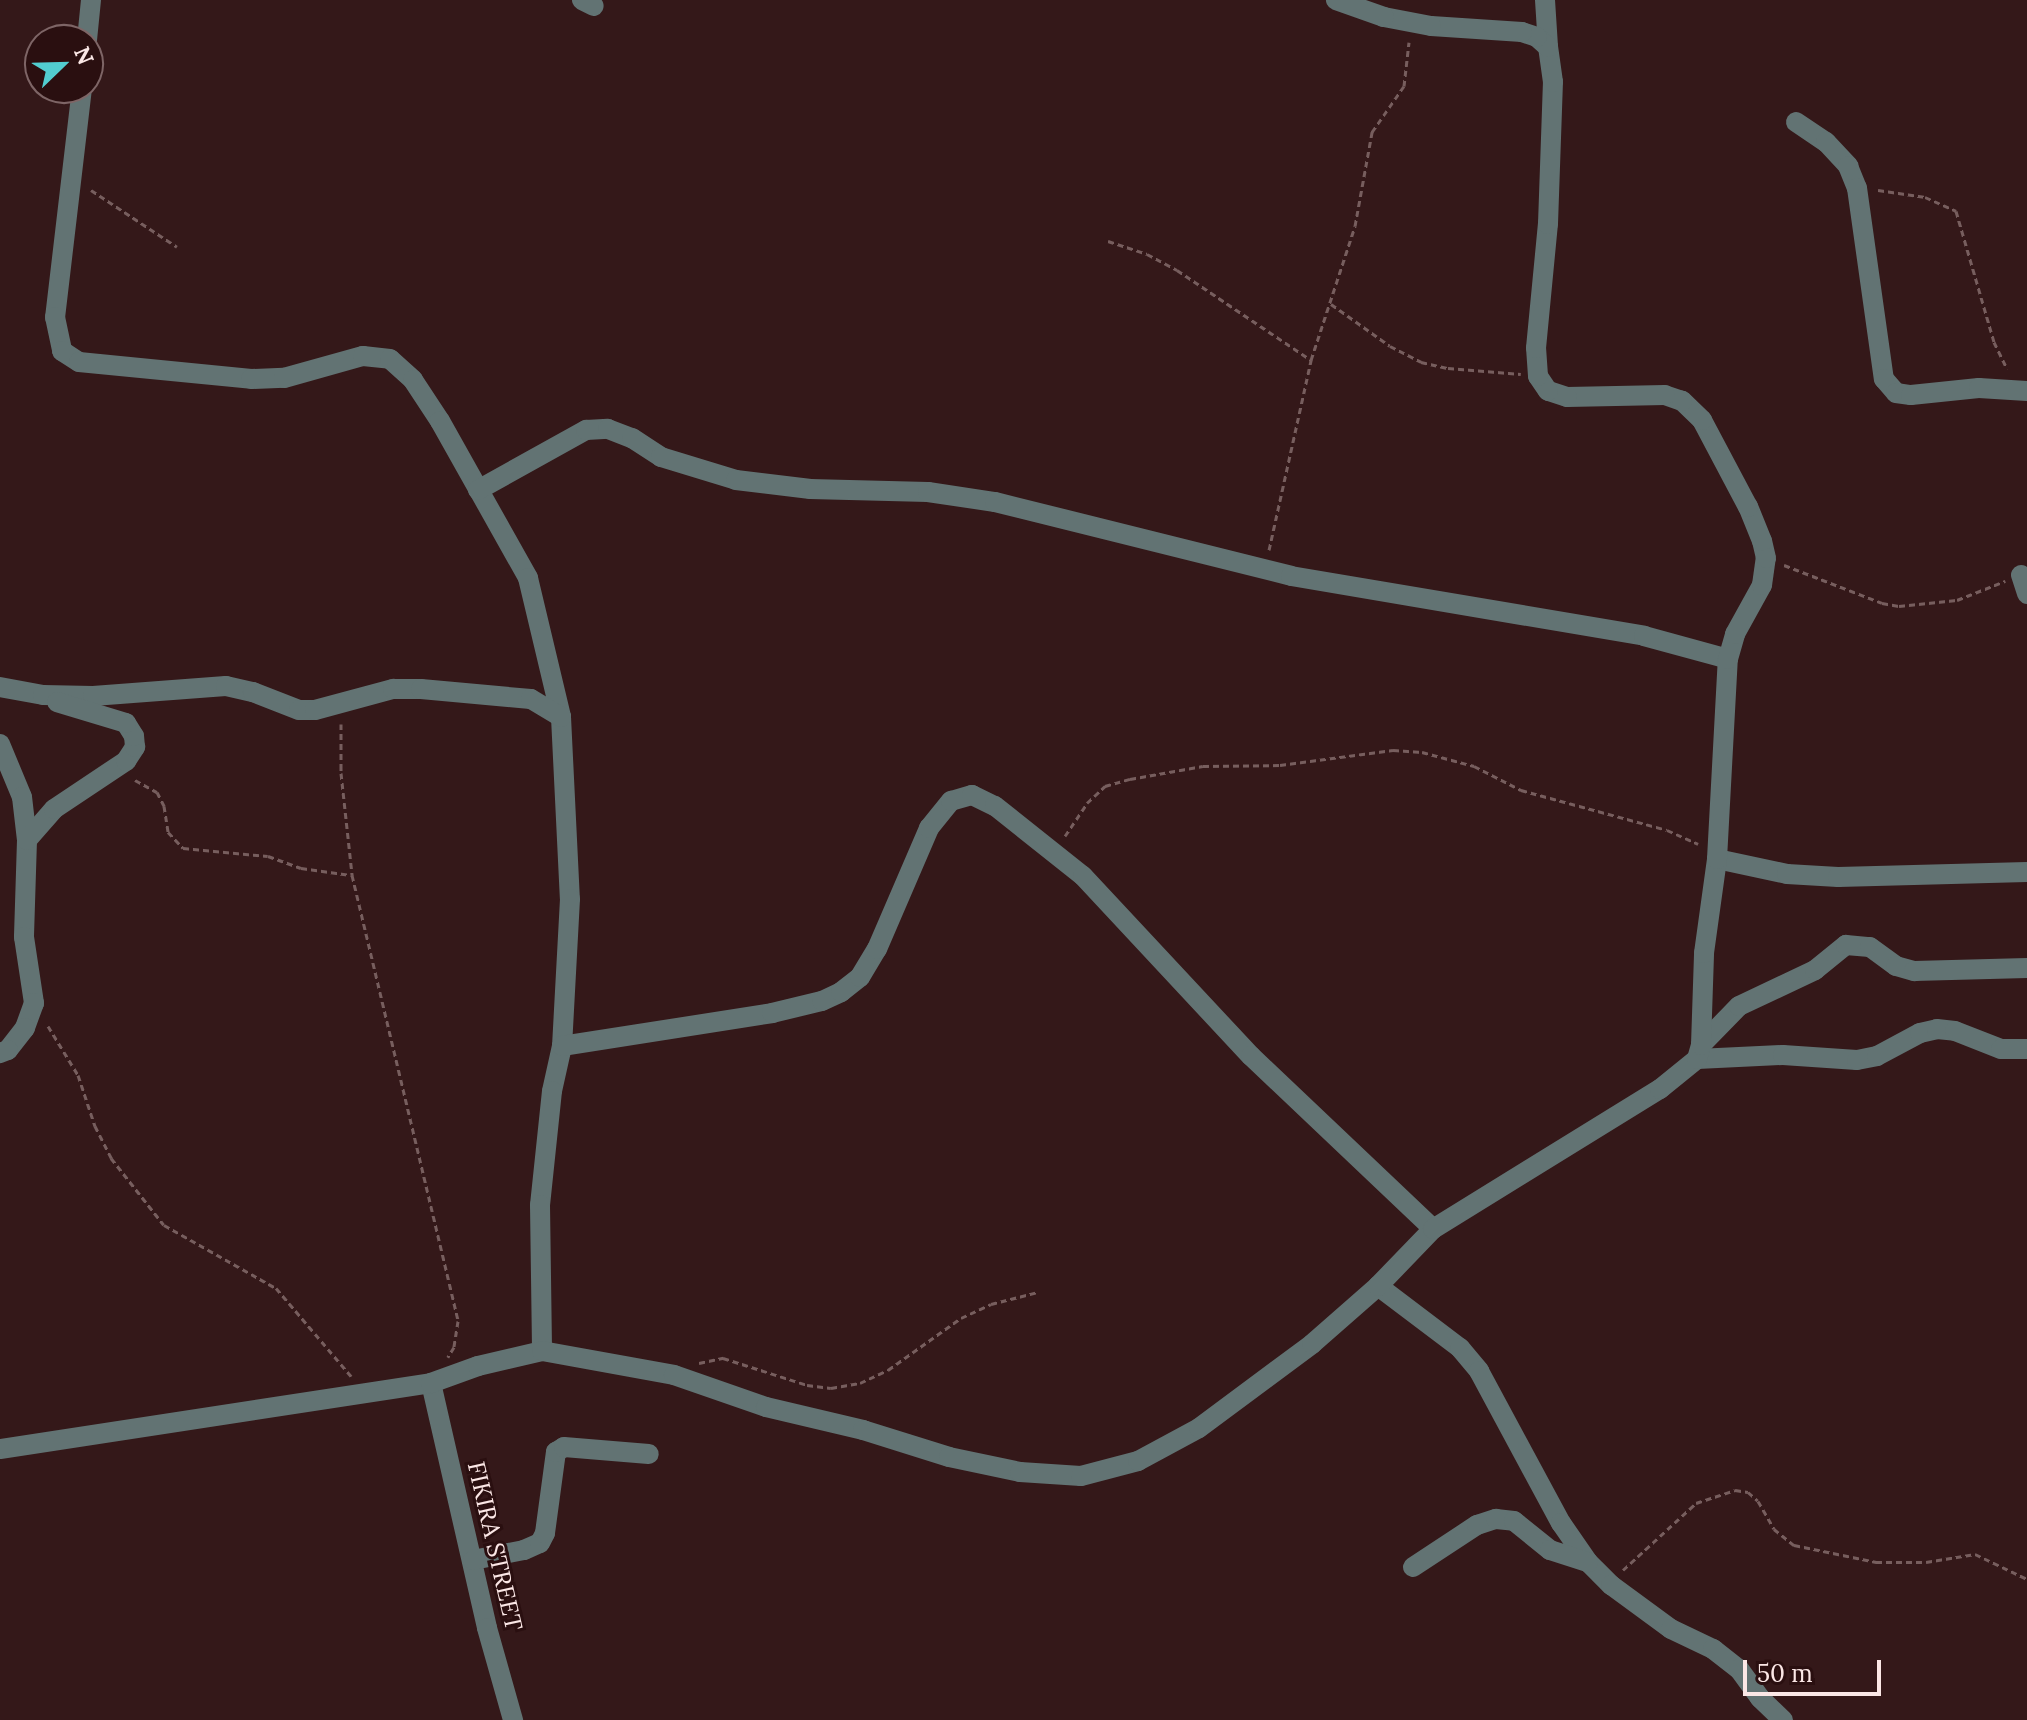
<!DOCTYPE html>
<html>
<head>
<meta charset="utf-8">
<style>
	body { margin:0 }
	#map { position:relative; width:2027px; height:1720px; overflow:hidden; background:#341819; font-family:Lora,serif }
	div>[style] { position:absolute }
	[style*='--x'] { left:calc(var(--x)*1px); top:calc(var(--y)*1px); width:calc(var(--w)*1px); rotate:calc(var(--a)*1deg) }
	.path>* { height:3px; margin-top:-1.5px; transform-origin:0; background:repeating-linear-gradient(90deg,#775e5e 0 6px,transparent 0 10px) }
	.minor>* { height:20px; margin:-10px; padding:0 10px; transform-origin:10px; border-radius:10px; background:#627373 }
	span { translate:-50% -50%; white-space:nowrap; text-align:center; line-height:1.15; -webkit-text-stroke:6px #2a0f10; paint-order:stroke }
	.street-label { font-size:24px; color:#fbe7e6 }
	.north { position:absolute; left:24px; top:24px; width:80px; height:80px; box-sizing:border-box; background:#2a0f10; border:2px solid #7e6566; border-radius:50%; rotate:67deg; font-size:22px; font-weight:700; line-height:32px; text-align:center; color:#fbe7e6 }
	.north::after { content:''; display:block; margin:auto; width:28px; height:36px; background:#52cdd0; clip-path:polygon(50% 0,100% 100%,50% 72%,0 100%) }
	.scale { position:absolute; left:1743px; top:1660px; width:138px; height:36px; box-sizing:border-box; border:4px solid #fbe7e6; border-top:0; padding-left:10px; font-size:24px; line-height:28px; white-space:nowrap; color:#fbe7e6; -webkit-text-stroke:6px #2a0f10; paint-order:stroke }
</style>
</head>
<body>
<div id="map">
	<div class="path">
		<div style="--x:91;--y:190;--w:103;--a:33.5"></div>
		<div style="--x:1878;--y:190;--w:48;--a:8.5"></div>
		<div style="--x:1925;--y:197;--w:34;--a:24"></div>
		<div style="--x:1956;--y:211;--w:136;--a:73.8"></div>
		<div style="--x:1994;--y:342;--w:30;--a:64"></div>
		<div style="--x:1108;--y:241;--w:41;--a:18.4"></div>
		<div style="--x:1147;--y:254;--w:34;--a:28"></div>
		<div style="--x:1177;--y:270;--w:161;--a:33.9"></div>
		<div style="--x:1331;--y:304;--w:72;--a:35.4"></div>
		<div style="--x:1390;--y:346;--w:35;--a:27"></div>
		<div style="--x:1421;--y:362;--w:28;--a:13"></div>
		<div style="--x:1448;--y:368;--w:73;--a:4.7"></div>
		<div style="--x:1269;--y:550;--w:195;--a:-77.5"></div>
		<div style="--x:1311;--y:360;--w:141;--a:-71.8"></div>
		<div style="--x:1355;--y:226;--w:96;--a:-79.7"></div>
		<div style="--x:1372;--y:132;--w:56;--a:-55.2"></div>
		<div style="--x:1404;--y:86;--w:44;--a:-83.5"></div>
		<div style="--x:1784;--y:565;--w:105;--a:21.2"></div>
		<div style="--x:1882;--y:603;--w:17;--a:10"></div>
		<div style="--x:1899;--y:606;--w:58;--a:-5.9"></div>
		<div style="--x:1957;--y:600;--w:52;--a:-21.6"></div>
		<div style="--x:341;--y:724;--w:49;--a:90"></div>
		<div style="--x:341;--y:773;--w:103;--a:83.8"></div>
		<div style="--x:352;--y:875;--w:458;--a:76.6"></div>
		<div style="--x:458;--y:1321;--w:26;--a:99"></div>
		<div style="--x:454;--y:1347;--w:12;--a:121"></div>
		<div style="--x:135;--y:780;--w:25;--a:29"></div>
		<div style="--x:157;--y:792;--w:16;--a:63"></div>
		<div style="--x:164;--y:806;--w:26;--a:81"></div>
		<div style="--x:168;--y:832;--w:22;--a:47"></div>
		<div style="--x:183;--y:848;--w:85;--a:5.4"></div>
		<div style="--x:268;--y:856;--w:35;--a:20"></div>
		<div style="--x:301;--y:868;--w:50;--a:8"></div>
		<div style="--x:1065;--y:836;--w:40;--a:-56"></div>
		<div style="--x:1087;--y:803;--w:25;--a:-43"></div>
		<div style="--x:1105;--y:786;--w:26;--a:-16"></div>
		<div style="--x:1130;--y:779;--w:74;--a:-10.1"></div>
		<div style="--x:1203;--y:766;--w:77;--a:-0.7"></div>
		<div style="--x:1280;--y:765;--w:114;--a:-7.6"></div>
		<div style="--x:1393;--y:750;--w:29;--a:4"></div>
		<div style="--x:1422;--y:752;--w:54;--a:15.1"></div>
		<div style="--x:1474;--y:766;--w:53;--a:27.1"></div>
		<div style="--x:1521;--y:790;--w:151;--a:15.3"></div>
		<div style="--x:1667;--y:830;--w:34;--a:24"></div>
		<div style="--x:48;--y:1026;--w:57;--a:58.5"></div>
		<div style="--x:78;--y:1075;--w:54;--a:71.6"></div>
		<div style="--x:95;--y:1126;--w:36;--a:63"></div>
		<div style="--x:111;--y:1158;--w:85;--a:51.7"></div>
		<div style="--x:164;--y:1225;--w:129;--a:29.4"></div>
		<div style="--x:276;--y:1288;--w:116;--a:49.6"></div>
		<div style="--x:699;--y:1363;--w:25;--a:-12"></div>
		<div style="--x:723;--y:1358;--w:88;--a:17.8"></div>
		<div style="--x:807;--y:1385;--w:24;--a:7"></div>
		<div style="--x:831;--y:1388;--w:29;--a:-10"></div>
		<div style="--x:860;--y:1383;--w:31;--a:-25"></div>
		<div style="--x:888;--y:1370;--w:90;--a:-35.5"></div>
		<div style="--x:961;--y:1318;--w:33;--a:-25"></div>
		<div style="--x:991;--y:1304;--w:49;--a:-14.3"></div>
		<div style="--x:1623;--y:1570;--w:99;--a:-42.5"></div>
		<div style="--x:1696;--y:1503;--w:41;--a:-18.4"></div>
		<div style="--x:1735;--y:1490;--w:13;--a:9"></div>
		<div style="--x:1748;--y:1492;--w:13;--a:42"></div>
		<div style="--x:1758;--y:1501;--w:32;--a:60"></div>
		<div style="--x:1774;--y:1529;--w:26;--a:39"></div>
		<div style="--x:1794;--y:1545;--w:84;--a:11.7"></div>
		<div style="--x:1876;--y:1562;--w:50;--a:0"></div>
		<div style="--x:1926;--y:1562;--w:50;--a:-9.3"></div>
		<div style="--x:1975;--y:1554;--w:58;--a:25.7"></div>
	</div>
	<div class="minor">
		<div style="--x:582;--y:0;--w:13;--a:27"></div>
		<div style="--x:1545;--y:0;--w:47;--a:86.3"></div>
		<div style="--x:87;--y:40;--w:40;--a:-84.3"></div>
		<div style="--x:82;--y:88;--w:231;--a:96.7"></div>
		<div style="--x:55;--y:317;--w:35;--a:78"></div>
		<div style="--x:62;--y:351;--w:20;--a:33"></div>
		<div style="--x:79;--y:362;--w:173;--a:5.6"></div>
		<div style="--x:251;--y:379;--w:33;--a:-2"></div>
		<div style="--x:284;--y:378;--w:82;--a:-15.6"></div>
		<div style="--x:363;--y:356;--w:27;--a:6"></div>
		<div style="--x:390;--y:359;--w:31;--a:42"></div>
		<div style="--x:413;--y:380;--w:49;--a:56.6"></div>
		<div style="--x:440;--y:421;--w:180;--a:60.7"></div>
		<div style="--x:528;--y:578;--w:143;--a:76.6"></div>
		<div style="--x:561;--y:717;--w:182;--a:87.2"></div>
		<div style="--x:570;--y:899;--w:147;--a:93.1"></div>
		<div style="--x:562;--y:1046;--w:46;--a:102.5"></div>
		<div style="--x:552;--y:1091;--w:115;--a:96"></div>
		<div style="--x:540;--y:1205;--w:146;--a:89.2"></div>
		<div style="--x:1796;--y:122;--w:36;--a:34"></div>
		<div style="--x:1826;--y:142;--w:33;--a:47"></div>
		<div style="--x:1848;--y:166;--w:24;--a:68"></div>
		<div style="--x:1857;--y:188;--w:193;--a:82"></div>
		<div style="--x:1884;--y:379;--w:18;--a:49"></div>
		<div style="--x:1896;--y:393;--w:15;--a:8"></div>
		<div style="--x:1911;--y:395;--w:68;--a:-5.9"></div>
		<div style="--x:1979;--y:388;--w:48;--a:3.6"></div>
		<div style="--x:478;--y:490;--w:124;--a:-29.1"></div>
		<div style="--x:586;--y:430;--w:22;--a:-3"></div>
		<div style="--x:608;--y:429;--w:26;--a:21"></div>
		<div style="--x:632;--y:438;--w:35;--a:33"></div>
		<div style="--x:661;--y:457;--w:78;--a:17"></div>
		<div style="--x:736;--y:480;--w:75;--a:6.9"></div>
		<div style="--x:810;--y:489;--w:118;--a:1.5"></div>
		<div style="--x:928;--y:492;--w:68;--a:8.5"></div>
		<div style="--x:995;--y:502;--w:305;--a:14"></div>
		<div style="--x:1291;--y:576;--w:358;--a:9.6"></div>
		<div style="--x:1644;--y:636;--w:87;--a:15.3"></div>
		<div style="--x:2021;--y:575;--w:20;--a:72"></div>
		<div style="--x:0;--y:687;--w:44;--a:10.5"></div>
		<div style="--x:43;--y:695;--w:50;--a:1.1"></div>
		<div style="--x:93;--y:696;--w:133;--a:-4.3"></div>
		<div style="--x:226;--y:686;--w:28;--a:13"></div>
		<div style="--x:253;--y:692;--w:49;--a:21.4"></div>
		<div style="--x:299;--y:710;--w:16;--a:0"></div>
		<div style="--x:315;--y:710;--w:81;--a:-15.1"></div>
		<div style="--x:393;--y:689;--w:28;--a:0"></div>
		<div style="--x:421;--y:689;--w:110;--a:5.2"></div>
		<div style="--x:531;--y:699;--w:35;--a:31"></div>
		<div style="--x:0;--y:744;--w:57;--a:67.5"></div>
		<div style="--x:22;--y:797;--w:43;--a:83.4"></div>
		<div style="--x:27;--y:840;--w:97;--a:91.8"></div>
		<div style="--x:24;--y:937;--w:67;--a:81.4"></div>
		<div style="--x:34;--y:1003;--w:27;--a:110"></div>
		<div style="--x:25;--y:1028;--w:28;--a:128"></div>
		<div style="--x:8;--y:1050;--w:9;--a:159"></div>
		<div style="--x:27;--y:840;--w:41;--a:-48.9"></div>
		<div style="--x:54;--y:809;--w:87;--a:-33.7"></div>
		<div style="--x:126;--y:761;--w:17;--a:-57"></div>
		<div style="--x:135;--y:747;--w:11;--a:-95"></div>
		<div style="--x:134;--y:736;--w:15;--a:-122"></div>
		<div style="--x:126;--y:723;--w:72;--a:-163.1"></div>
		<div style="--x:1717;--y:859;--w:72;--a:12.1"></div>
		<div style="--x:1787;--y:874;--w:51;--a:3.4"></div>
		<div style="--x:1838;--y:877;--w:189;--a:-1.5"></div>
		<div style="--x:1701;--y:1045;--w:54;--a:-45.7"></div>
		<div style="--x:1739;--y:1006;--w:84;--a:-25.3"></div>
		<div style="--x:1815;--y:970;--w:40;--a:-39"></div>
		<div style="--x:1846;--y:945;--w:24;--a:5"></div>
		<div style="--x:1870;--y:947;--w:32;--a:36"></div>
		<div style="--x:1896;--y:966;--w:19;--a:16"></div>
		<div style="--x:1914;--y:971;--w:113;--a:-1.5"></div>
		<div style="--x:562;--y:1046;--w:213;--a:-8.9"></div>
		<div style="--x:772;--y:1013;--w:51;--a:-13.5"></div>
		<div style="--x:822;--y:1001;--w:21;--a:-25"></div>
		<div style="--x:841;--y:992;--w:24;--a:-38"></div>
		<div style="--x:860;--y:977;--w:33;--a:-59"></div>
		<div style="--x:877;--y:949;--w:132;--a:-66.7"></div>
		<div style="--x:929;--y:828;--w:35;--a:-51"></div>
		<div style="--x:951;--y:801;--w:22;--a:-16"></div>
		<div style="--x:972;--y:795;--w:25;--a:26"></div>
		<div style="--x:995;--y:806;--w:112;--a:38.5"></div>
		<div style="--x:1083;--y:876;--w:246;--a:47"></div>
		<div style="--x:1251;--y:1056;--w:251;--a:43.5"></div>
		<div style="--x:1697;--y:1059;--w:86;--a:-2.7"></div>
		<div style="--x:1783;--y:1055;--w:74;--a:3.9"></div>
		<div style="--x:1857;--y:1060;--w:20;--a:-11"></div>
		<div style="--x:1877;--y:1056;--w:49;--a:-28.1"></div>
		<div style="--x:1920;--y:1033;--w:17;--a:-13"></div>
		<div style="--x:1937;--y:1029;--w:18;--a:6"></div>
		<div style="--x:1955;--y:1031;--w:49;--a:21.4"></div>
		<div style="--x:2001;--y:1049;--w:26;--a:0"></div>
		<div style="--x:1378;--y:1286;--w:103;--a:37.1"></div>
		<div style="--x:1460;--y:1348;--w:30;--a:50"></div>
		<div style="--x:1479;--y:1371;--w:173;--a:61.7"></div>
		<div style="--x:1561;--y:1523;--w:47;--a:55.3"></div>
		<div style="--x:1588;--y:1562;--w:33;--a:45"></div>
		<div style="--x:1611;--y:1585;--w:74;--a:36.3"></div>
		<div style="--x:1671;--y:1629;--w:47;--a:25.5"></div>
		<div style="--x:1713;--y:1649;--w:33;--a:38"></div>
		<div style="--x:1739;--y:1669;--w:36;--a:54"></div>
		<div style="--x:1760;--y:1698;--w:32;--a:44"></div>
		<div style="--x:431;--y:1383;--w:251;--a:77.1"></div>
		<div style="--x:487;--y:1628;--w:96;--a:74.2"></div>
		<div style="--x:0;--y:1449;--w:436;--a:-8.7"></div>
		<div style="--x:431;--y:1383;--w:50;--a:-19.9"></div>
		<div style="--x:478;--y:1366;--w:66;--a:-13.2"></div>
		<div style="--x:542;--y:1351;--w:134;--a:10.3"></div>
		<div style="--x:674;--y:1375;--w:97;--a:19.2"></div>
		<div style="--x:766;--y:1407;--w:100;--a:13.3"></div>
		<div style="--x:863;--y:1430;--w:90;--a:17.4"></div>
		<div style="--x:949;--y:1457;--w:73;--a:11.9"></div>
		<div style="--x:1020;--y:1472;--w:61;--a:3.8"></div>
		<div style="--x:1081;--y:1476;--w:59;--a:-14.7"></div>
		<div style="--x:1138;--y:1461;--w:69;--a:-28.4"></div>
		<div style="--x:1199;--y:1428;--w:141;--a:-36.6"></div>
		<div style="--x:1312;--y:1344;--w:88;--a:-41.3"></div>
		<div style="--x:1378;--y:1286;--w:79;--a:-46"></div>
		<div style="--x:1433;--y:1229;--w:267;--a:-31.7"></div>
		<div style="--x:1660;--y:1089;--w:48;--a:-39"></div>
		<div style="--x:1697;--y:1059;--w:15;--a:-74"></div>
		<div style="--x:1701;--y:1045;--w:92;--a:-88.1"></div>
		<div style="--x:1704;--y:953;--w:95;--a:-82.1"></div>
		<div style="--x:1717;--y:859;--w:200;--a:-86.9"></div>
		<div style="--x:1728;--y:659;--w:26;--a:-74"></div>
		<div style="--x:1735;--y:634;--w:56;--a:-61.1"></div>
		<div style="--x:1762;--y:585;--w:27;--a:-82"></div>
		<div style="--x:1766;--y:558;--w:17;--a:-103"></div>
		<div style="--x:1762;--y:541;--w:37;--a:-112"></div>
		<div style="--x:1748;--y:507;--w:98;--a:-117.9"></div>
		<div style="--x:1702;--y:420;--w:28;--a:-136"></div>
		<div style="--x:1682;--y:401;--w:18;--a:-161"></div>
		<div style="--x:1665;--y:395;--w:98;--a:178.8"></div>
		<div style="--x:1567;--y:397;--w:20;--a:-162"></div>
		<div style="--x:1548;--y:391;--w:18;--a:-124"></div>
		<div style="--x:1538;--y:376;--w:28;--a:-94"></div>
		<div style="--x:1536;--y:348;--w:125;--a:-84.5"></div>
		<div style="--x:1548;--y:224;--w:142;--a:-88"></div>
		<div style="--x:1553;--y:82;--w:35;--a:-98"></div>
		<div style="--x:1548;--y:47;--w:15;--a:-138"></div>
		<div style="--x:1537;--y:37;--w:16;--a:-162"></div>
		<div style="--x:1522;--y:32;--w:91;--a:-176.2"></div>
		<div style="--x:1431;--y:26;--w:48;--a:-169.2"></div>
		<div style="--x:1384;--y:17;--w:51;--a:-160.5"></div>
		<div style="--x:473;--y:1560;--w:52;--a:-11.1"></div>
		<div style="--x:524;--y:1550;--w:17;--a:-24"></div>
		<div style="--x:540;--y:1543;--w:11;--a:-63"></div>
		<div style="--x:545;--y:1533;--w:82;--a:-82.3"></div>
		<div style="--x:556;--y:1452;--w:9;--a:-32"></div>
		<div style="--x:564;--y:1447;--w:85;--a:4.7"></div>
		<div style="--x:1413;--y:1567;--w:77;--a:-33.3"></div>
		<div style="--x:1477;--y:1525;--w:20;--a:-18"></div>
		<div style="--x:1496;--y:1519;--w:18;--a:6"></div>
		<div style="--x:1514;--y:1521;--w:46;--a:38.9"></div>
		<div style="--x:1550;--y:1550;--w:40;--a:18"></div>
	</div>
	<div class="street-label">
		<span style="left:495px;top:1546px;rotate:77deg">FIKIRA STREET</span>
	</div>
	<div class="north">N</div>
	<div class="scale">50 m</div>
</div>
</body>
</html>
